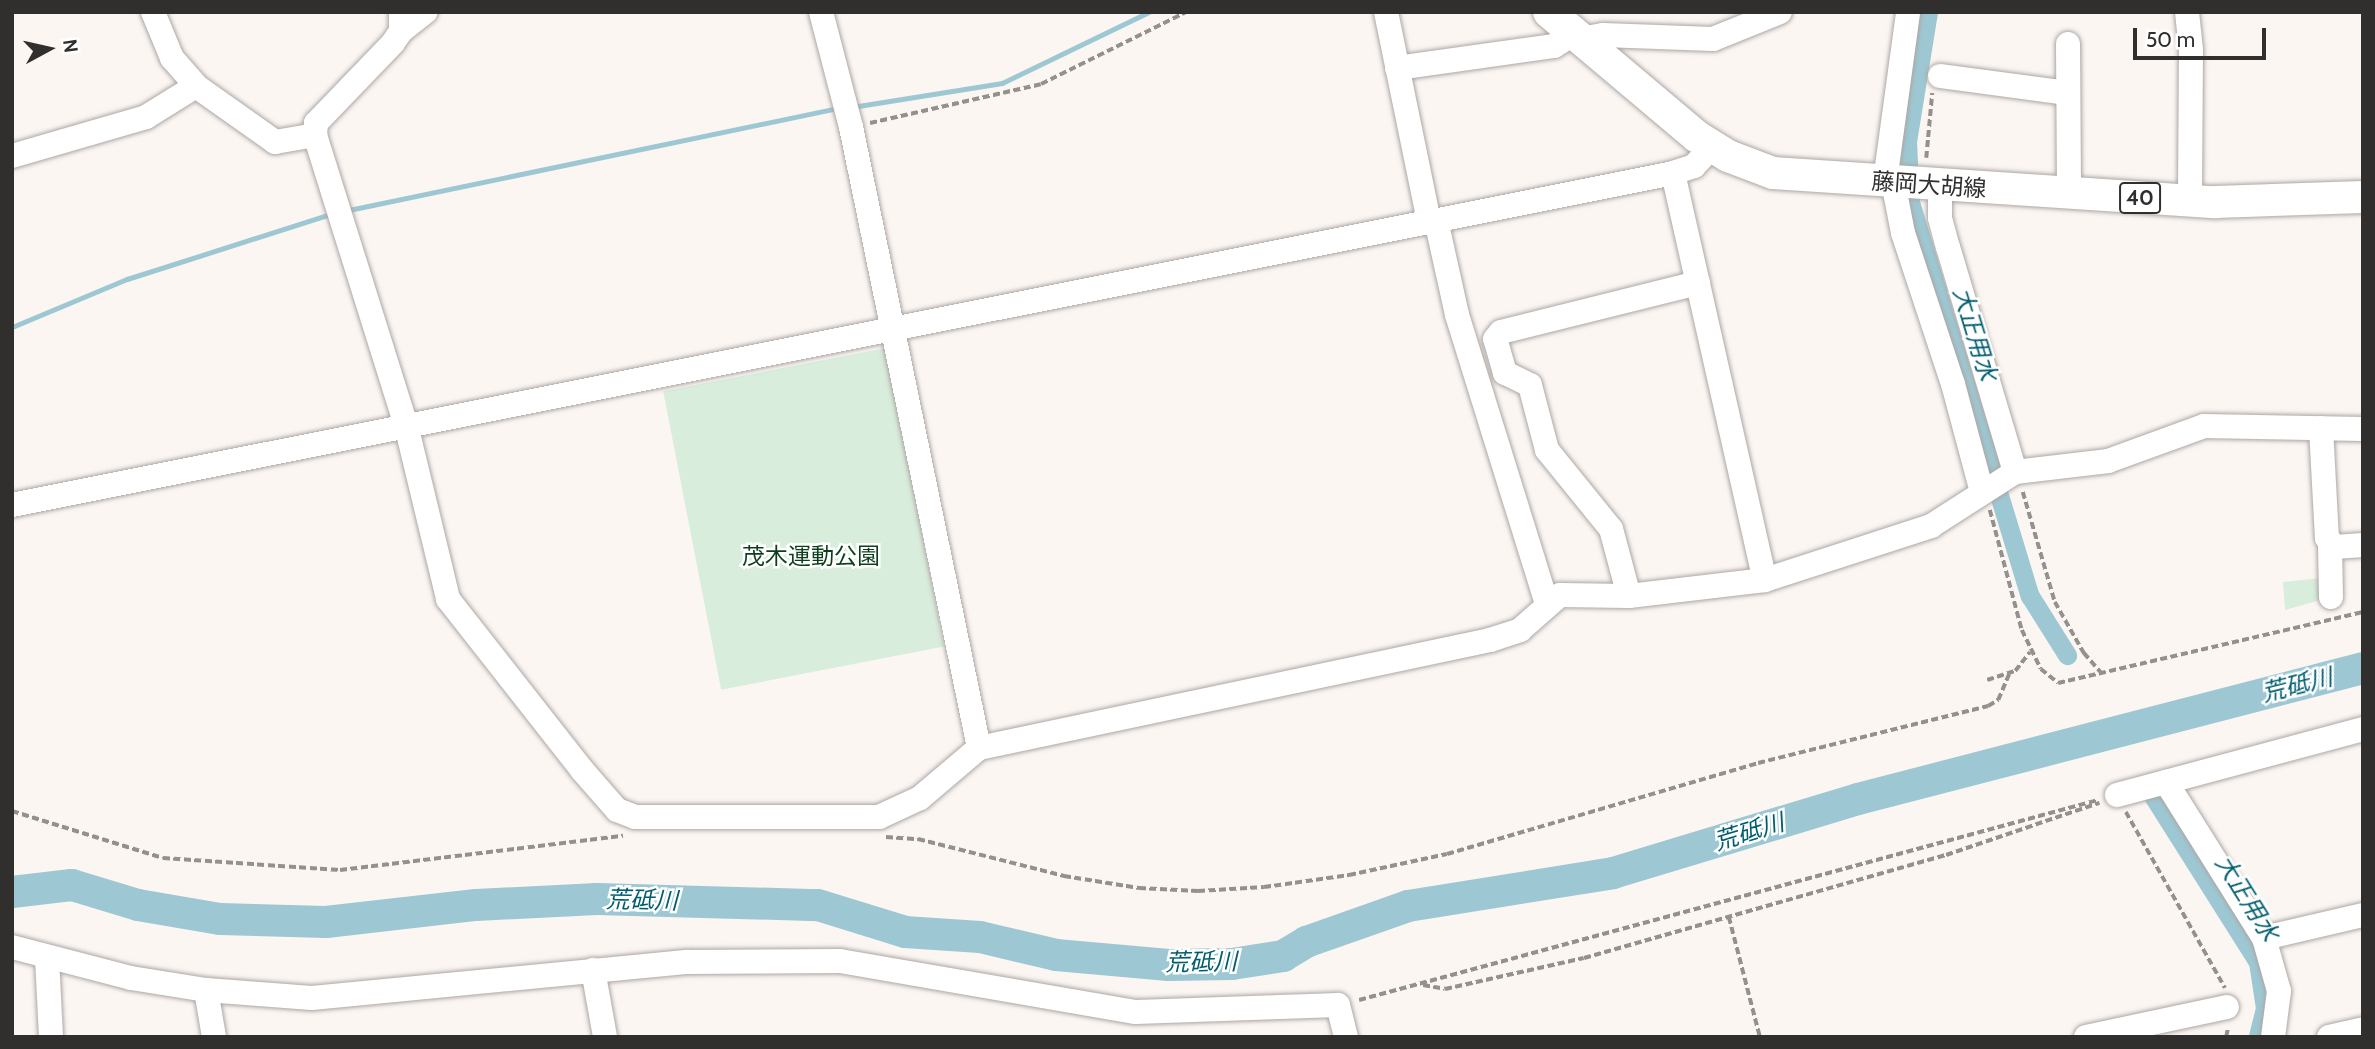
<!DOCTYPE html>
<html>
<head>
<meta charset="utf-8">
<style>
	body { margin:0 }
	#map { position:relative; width:2375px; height:1049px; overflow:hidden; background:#fcf6f3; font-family:Cabin,"Noto Sans JP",sans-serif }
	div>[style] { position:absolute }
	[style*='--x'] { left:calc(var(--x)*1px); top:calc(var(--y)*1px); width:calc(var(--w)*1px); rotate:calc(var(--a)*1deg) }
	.green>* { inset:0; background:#d8eddb; transform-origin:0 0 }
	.stream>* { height:5px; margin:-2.5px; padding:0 2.5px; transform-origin:2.5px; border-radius:2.5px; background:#9dc8d3 }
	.canal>* { height:19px; margin:-9.5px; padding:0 9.5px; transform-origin:9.5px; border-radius:9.5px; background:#9dc8d3 }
	.river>* { height:32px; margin:-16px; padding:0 16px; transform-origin:16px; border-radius:16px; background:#9dc8d3 }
	.path>* { height:3.5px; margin-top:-1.75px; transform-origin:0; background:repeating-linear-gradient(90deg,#94908e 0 7px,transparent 0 10.5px) }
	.roads { filter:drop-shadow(0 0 2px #ada7a4) drop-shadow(0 0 2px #ada7a4) }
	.minor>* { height:24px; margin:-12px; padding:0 12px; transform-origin:12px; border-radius:12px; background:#fff }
	.major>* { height:32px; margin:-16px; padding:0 16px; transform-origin:16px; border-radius:16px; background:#fff }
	span { translate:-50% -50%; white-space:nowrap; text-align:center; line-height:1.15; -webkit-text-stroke:5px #fff; paint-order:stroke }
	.shield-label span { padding:2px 5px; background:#fff; border:2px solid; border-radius:5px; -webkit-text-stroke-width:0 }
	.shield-label { font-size:21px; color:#312f2e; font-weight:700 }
	.street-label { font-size:23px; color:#312f2e }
	.park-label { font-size:23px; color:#0d3e1c }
	.water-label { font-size:24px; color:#005d6e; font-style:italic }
	.frame { position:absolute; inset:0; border:14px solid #312f2e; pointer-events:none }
	.north { position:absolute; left:14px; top:14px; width:70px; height:70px; -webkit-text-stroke:5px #fff; paint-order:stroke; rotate:82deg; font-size:19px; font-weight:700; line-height:28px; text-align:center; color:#312f2e }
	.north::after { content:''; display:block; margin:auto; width:24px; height:32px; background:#312f2e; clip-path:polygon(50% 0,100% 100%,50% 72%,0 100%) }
	.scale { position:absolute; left:2133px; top:28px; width:133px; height:32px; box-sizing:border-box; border:4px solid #312f2e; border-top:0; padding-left:9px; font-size:21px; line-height:24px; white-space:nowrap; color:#312f2e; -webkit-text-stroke:5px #fff; paint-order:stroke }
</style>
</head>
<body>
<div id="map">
	<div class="green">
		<div style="left:886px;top:348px;width:304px;height:227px;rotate:79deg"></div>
		<div style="clip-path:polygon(2321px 578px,2324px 599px,2285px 610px,2283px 582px)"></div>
	</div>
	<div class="stream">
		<div style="--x:852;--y:107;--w:152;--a:-9.1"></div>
		<div style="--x:1002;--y:83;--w:163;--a:-25.8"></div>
		<div style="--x:344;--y:211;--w:505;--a:-11.78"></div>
		<div style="--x:12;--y:327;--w:125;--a:-22.7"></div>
		<div style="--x:127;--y:279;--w:214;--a:-17.7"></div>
	</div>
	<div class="canal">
		<div style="--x:1928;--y:12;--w:131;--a:99.2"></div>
		<div style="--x:1907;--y:141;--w:61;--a:87.2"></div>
		<div style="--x:1910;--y:202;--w:412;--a:73.1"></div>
		<div style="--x:2030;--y:596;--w:70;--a:57.9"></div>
		<div style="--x:2153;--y:796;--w:196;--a:57.7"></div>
		<div style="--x:2258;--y:962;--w:47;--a:81.3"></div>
		<div style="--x:2265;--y:1008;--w:30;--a:104"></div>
	</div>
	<div class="river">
		<div style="--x:12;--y:892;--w:60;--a:-6.7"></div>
		<div style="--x:72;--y:885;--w:69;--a:16.9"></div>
		<div style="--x:138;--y:905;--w:83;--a:9.7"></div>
		<div style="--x:220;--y:919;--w:106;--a:1.6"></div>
		<div style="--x:326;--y:922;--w:151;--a:-6.5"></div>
		<div style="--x:476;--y:905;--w:121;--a:-2.8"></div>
		<div style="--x:597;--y:899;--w:221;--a:1.6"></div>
		<div style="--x:818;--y:905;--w:91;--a:17.2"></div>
		<div style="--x:905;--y:932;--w:75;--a:3.8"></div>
		<div style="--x:980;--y:937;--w:78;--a:13.3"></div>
		<div style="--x:1056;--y:955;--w:113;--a:5.1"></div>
		<div style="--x:1169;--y:965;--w:63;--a:-0.9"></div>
		<div style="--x:1232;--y:964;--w:52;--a:-8.9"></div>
		<div style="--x:1283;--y:956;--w:27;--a:-31"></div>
		<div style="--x:1306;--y:942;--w:108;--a:-19.4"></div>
		<div style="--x:1408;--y:906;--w:208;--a:-9.1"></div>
		<div style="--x:1613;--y:873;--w:256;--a:-16.8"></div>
		<div style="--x:1858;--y:799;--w:522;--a:-14.54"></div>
	</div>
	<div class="path">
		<div style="--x:870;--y:123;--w:175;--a:-12.8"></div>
		<div style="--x:1041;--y:84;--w:162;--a:-26.4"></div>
		<div style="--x:1926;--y:158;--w:65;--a:-84.7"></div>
		<div style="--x:2023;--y:492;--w:115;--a:73.8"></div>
		<div style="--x:2055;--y:602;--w:59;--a:60.4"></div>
		<div style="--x:2084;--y:653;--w:28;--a:49"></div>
		<div style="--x:1990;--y:510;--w:124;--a:75.1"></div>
		<div style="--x:2022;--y:630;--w:43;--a:64"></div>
		<div style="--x:2041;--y:669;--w:22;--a:39"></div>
		<div style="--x:2058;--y:683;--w:313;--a:-13.1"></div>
		<div style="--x:1987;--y:680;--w:29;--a:-18"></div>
		<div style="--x:2015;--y:671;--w:24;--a:-52"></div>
		<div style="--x:12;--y:811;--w:158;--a:17.3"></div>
		<div style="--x:163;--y:858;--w:177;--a:3.9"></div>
		<div style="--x:340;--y:870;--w:285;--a:-6.9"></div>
		<div style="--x:2126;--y:812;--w:202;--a:60.6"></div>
		<div style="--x:886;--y:837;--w:32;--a:4"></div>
		<div style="--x:918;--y:839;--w:151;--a:14.2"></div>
		<div style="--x:1064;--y:876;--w:76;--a:9.1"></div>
		<div style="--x:1139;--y:888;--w:59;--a:2.9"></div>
		<div style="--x:1198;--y:891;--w:66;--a:-3.5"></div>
		<div style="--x:1264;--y:887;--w:86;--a:-8"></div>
		<div style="--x:1349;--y:875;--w:100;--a:-12.1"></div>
		<div style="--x:1447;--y:854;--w:324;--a:-16.3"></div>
		<div style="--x:1758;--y:763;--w:237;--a:-13.9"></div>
		<div style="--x:1988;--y:706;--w:12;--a:-31"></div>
		<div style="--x:1998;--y:700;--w:28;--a:-67"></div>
		<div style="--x:1729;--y:917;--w:124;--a:75.5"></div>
		<div style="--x:1423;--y:985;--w:22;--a:10"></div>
		<div style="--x:1445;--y:989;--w:142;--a:-12.6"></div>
		<div style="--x:1584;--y:958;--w:376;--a:-15.9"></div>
		<div style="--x:1946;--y:855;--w:162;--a:-18.8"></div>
		<div style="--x:1359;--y:1000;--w:766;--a:-15.14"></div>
		<div style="--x:2226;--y:1037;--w:10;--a:-79"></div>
	</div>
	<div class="roads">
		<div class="minor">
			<div style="--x:153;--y:12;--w:50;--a:67.6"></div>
			<div style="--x:172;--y:58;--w:37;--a:49"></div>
			<div style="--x:196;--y:86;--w:97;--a:35.3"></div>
			<div style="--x:275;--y:142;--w:41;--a:-9.9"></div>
			<div style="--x:401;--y:12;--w:19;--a:90"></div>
			<div style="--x:401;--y:31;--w:14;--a:124"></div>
			<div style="--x:393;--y:43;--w:111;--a:133.9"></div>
			<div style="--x:316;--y:123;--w:12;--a:95"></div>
			<div style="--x:315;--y:135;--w:308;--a:72.6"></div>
			<div style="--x:407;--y:429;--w:175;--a:76.4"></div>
			<div style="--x:448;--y:599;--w:217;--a:51.9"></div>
			<div style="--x:582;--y:770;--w:53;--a:48.8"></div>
			<div style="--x:617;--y:810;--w:19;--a:21"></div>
			<div style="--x:635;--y:817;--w:244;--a:0"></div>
			<div style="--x:879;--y:817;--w:45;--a:-24.9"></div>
			<div style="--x:920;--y:798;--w:77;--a:-40.3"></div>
			<div style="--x:979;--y:748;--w:522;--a:-11.93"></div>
			<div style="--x:1490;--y:640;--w:32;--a:-18"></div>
			<div style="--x:1520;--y:630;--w:53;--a:-41.2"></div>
			<div style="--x:1560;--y:595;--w:69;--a:0.8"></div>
			<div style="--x:1629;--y:596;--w:137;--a:-6.7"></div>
			<div style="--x:1765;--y:580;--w:175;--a:-18"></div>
			<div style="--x:1931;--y:526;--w:100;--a:-32.7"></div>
			<div style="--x:2015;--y:472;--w:94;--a:-6.7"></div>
			<div style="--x:2108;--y:461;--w:102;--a:-20"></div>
			<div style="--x:2204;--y:426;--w:159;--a:1.1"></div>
			<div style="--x:821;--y:12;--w:119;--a:75.4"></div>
			<div style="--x:851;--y:127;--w:634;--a:78.35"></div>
			<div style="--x:1386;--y:12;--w:213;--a:78.4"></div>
			<div style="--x:2187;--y:12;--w:38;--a:84"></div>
			<div style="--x:2191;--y:50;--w:151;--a:90.4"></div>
			<div style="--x:401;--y:31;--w:31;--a:-38"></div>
			<div style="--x:1580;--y:39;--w:23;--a:-10"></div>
			<div style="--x:1603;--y:35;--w:110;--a:2.1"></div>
			<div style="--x:1713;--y:39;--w:72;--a:-21.9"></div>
			<div style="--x:2068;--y:44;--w:151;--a:89.6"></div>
			<div style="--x:1397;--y:68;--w:159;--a:-8"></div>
			<div style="--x:1554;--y:46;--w:22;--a:-32"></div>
			<div style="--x:1940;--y:76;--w:128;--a:7.6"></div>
			<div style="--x:12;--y:156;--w:140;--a:-16.2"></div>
			<div style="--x:146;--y:117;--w:59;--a:-31.8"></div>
			<div style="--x:1673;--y:173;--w:417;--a:77.3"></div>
			<div style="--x:1885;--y:181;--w:171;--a:-82.2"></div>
			<div style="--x:1893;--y:182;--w:52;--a:78.9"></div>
			<div style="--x:1903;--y:233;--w:159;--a:71.7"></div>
			<div style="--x:1953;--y:384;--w:112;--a:75"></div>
			<div style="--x:1940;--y:186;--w:32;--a:90"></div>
			<div style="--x:1940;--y:218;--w:30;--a:75"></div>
			<div style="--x:1948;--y:247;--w:235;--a:73.4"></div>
			<div style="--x:1436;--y:220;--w:97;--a:77.5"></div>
			<div style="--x:1457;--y:315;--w:303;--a:72.7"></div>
			<div style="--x:2321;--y:428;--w:110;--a:86.9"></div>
			<div style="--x:2327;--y:538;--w:12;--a:48"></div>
			<div style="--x:2335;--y:547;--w:28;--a:-4"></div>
			<div style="--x:12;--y:505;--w:1694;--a:-11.3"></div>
			<div style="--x:1673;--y:173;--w:22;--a:-18"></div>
			<div style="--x:1694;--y:166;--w:26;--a:-47"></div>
			<div style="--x:2330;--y:545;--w:52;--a:88.9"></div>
			<div style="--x:1629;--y:596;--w:69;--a:-105"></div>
			<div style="--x:1611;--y:529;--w:102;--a:-129"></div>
			<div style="--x:1547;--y:450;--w:67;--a:-104.7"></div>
			<div style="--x:1530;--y:385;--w:28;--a:-154"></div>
			<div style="--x:1505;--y:373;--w:35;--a:-106"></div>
			<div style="--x:1495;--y:339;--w:9;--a:-49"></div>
			<div style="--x:1501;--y:332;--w:203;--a:-14"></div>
			<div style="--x:2166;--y:782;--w:184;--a:57.9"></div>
			<div style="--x:2264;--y:938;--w:102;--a:-13.1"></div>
			<div style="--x:2117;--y:795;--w:255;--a:-15"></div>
			<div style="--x:2264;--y:938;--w:55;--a:74.2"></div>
			<div style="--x:2279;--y:991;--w:46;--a:97.4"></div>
			<div style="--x:12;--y:947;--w:123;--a:14.6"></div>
			<div style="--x:131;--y:978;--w:76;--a:9.1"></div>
			<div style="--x:206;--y:990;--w:106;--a:4.3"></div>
			<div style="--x:312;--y:998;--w:378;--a:-5.5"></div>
			<div style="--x:688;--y:962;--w:152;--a:-0.4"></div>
			<div style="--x:840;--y:961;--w:300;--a:9.8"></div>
			<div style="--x:1136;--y:1012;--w:202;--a:-2"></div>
			<div style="--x:1338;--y:1005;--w:33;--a:76"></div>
			<div style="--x:47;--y:958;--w:79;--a:87.1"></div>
			<div style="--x:593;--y:970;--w:68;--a:79.8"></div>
			<div style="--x:206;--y:990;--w:48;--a:80.3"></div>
			<div style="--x:2086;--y:1037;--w:144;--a:-12"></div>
			<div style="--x:2329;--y:1037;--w:35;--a:-13"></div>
		</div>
		<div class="major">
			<div style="--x:1549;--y:12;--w:192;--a:40.1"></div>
			<div style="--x:1696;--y:136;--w:38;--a:32"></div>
			<div style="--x:1728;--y:156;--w:48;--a:20.7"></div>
			<div style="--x:1773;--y:173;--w:443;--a:3.8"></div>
			<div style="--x:2215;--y:202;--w:148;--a:-1.9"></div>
		</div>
	</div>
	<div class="shield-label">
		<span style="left:2140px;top:198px">40</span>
	</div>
	<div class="street-label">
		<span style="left:1929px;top:185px;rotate:4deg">藤岡大胡線</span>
	</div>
	<div class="park-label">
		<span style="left:811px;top:556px">茂木運動公園</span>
	</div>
	<div class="water-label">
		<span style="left:1975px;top:334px;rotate:73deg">大正用水</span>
		<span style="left:2297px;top:685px;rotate:-14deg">荒砥川</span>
		<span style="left:1749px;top:832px;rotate:-17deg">荒砥川</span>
		<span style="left:2247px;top:898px;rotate:58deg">大正用水</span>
		<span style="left:642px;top:900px;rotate:1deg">荒砥川</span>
		<span style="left:1201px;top:962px;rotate:-1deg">荒砥川</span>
	</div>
	<div class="frame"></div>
	<div class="north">N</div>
	<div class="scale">50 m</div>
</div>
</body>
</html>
